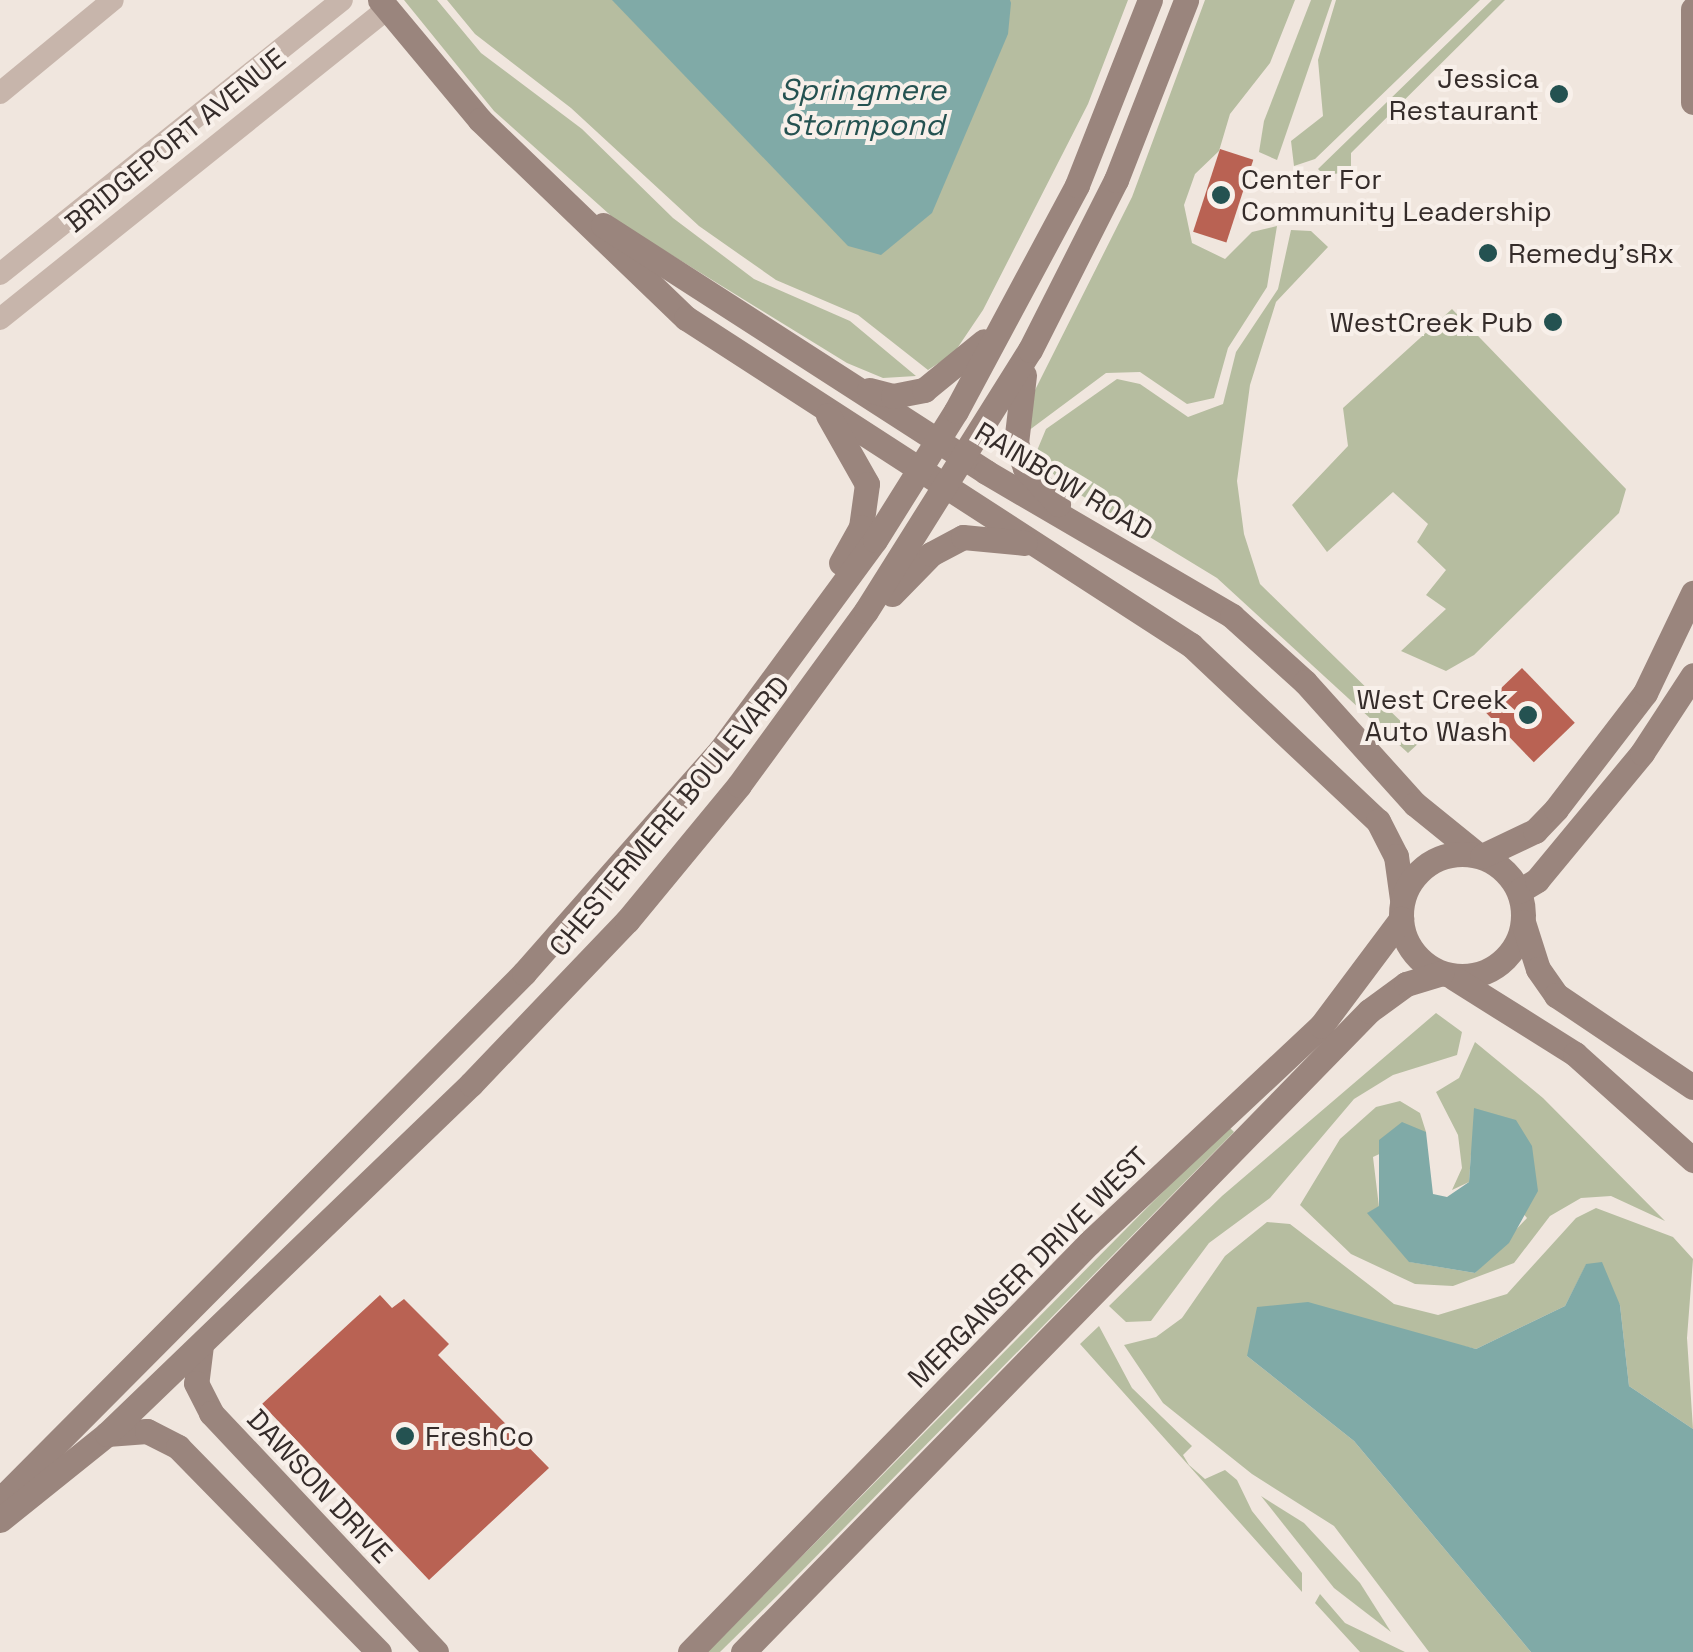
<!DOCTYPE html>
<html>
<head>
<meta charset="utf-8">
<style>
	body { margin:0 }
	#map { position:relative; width:1693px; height:1652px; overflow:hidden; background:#f0e6de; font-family:"Space Grotesk",sans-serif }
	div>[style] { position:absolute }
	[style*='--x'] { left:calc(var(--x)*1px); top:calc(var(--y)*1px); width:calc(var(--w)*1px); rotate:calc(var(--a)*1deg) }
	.green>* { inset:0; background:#b6bda0 }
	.water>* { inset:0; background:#80aaa7 }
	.building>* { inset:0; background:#b96253; transform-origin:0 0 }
	.street>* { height:22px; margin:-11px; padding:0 11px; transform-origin:11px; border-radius:11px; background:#c7b5ab }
	.secondary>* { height:25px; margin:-12.5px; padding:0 12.5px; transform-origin:12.5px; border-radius:12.5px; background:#9a857d }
	.secondary>.ring { margin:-12.5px; padding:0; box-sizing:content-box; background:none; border:25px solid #9a857d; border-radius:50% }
	.dots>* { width:28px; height:28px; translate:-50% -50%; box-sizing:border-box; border:5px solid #f8f0ea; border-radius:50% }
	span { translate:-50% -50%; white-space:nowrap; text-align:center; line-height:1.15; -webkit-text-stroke:8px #f8f0ea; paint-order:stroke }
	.poi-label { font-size:28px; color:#352c2a }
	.right { translate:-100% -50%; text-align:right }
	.left { translate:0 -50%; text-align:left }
	.street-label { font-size:28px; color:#352c2a }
	.water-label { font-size:30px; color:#245251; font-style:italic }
</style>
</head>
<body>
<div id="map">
	<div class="green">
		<div style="clip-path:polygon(404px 0,437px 0,481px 53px,582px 129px,673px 218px,754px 279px,850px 321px,916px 376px,883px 378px,847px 363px,618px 222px,494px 111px)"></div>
		<div style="clip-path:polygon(447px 0,1128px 0,1088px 104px,983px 310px,954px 353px,928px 370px,858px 315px,776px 280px,699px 226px,571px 108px,475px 34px)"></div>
		<div style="clip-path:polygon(1205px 0,1295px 0,1270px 63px,1230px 114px,1219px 151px,1195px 174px,1184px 205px,1192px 243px,1225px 259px,1252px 232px,1277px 226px,1267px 287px,1228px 348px,1214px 398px,1187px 404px,1140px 372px,1106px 373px,1024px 434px,1032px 396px,1132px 197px)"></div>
		<div style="clip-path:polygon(1311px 0,1332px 0,1277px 160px,1259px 152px,1264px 121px)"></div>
		<div style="clip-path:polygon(1336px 0,1480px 0,1315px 159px,1294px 166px,1291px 141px,1323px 116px,1318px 60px)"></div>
		<div style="clip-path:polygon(1492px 0,1505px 0,1351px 153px,1351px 172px,1324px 175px,1318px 169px)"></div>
		<div style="clip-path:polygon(1291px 230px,1311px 231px,1328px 247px,1276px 302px,1250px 385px,1237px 481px,1244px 534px,1260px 584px,1421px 741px,1408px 753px,1217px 578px,1061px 483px,1036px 453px,1046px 429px,1117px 379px,1140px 384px,1188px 417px,1223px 404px,1236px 352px,1278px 289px)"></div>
		<div style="clip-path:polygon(1452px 309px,1626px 489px,1619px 513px,1474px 655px,1446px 671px,1401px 651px,1446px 609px,1426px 595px,1446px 570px,1417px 542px,1428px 524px,1393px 492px,1327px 552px,1292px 505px,1348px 446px,1343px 408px)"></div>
		<div style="clip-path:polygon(1436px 1013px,1462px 1032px,1457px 1055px,1393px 1075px,1354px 1099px,1270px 1198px,1209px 1243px,1151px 1321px,1126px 1322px,1109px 1306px,1222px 1196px)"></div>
		<div style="clip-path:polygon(1475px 1042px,1543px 1098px,1665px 1221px,1611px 1196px,1581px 1198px,1550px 1216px,1514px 1263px,1453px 1286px,1415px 1284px,1351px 1254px,1300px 1205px,1340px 1139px,1376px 1107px,1400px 1101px,1420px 1113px,1426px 1132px,1373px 1157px,1379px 1207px,1368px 1213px,1410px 1262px,1475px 1273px,1527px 1218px,1471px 1154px,1469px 1182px,1452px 1190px,1462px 1168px,1458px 1135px,1436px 1092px,1459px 1078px)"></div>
		<div style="clip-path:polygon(1228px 1126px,1234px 1132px,785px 1588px,720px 1652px,707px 1652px)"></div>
		<div style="clip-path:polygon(1596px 1208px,1673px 1237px,1693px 1259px,1687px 1338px,1693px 1429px,1629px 1386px,1620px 1305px,1586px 1265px,1565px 1306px,1476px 1349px,1392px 1330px,1247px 1356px,1354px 1441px,1531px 1652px,1429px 1652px,1334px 1526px,1252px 1474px,1163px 1403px,1124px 1345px,1156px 1337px,1182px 1318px,1225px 1256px,1267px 1222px,1290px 1224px,1394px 1304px,1438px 1315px,1507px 1294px,1576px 1218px)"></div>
		<div style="clip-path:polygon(1099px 1326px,1132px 1388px,1192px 1446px,1183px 1455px,1189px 1465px,1205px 1479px,1225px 1470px,1237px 1480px,1252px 1511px,1302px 1573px,1302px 1592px,1080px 1344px)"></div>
		<div style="clip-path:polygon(1261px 1496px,1304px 1523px,1360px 1583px,1391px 1632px,1334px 1588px)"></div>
		<div style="clip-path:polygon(1320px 1594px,1345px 1623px,1405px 1652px,1360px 1652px,1315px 1603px)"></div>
	</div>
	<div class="water">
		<div style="clip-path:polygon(612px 0,1010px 0,1011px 3px,1008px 34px,932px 213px,881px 255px,848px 246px)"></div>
		<div style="clip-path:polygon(1474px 1108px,1516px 1120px,1532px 1146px,1538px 1191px,1509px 1243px,1475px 1273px,1409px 1262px,1367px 1213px,1379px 1206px,1379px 1140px,1402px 1122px,1426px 1132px,1433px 1194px,1447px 1197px,1469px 1182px)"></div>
		<div style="clip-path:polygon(1602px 1262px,1620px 1305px,1629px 1386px,1693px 1429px,1693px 1652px,1531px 1652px,1354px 1441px,1247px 1356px,1257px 1307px,1308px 1302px,1476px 1349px,1565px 1306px,1586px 1264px)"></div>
	</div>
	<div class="building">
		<div style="left:1220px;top:149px;width:35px;height:87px;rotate:18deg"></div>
		<div style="left:1522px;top:668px;width:76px;height:57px;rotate:46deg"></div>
		<div style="clip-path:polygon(380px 1295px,392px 1308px,404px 1299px,449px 1344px,438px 1355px,549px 1468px,429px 1580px,262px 1404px)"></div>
	</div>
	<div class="street">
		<div style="--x:0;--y:93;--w:146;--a:-39.5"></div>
		<div style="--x:0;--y:274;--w:438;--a:-38.7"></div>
		<div style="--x:0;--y:319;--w:496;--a:-38.7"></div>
	</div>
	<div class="secondary">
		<div style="--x:380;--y:0;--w:156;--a:50.2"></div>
		<div style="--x:480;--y:120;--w:286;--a:43.9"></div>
		<div style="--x:686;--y:318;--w:602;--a:32.92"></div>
		<div style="--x:1191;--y:645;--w:257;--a:43.3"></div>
		<div style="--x:1378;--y:821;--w:39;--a:63"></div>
		<div style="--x:1396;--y:856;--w:43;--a:82.1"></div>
		<div style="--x:1693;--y:9;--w:93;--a:90"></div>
		<div style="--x:603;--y:225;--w:456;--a:32.8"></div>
		<div style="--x:986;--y:472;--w:285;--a:30.3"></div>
		<div style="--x:1232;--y:616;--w:98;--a:42.1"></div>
		<div style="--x:1305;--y:682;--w:164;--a:48"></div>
		<div style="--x:1415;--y:804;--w:81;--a:39"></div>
		<div style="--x:1024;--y:375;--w:68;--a:96.7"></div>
		<div style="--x:1016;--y:443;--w:27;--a:70"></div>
		<div style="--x:1025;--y:468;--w:49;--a:47.5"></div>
		<div style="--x:869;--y:390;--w:25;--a:14"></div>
		<div style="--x:893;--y:396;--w:32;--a:-11"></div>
		<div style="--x:924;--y:390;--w:77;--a:-39.2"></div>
		<div style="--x:828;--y:415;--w:79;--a:60.5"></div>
		<div style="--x:867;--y:484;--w:43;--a:97.9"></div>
		<div style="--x:861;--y:527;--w:41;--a:119.1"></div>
		<div style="--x:892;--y:594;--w:56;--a:-45.7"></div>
		<div style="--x:931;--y:554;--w:36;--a:-28"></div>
		<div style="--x:963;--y:537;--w:62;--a:5.5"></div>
		<div class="ring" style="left:1401px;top:854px;width:97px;height:97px"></div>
		<div style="--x:1482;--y:856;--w:59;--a:-25.3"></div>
		<div style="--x:1535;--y:831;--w:30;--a:-46"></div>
		<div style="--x:1556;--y:809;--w:146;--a:-52.5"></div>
		<div style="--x:1645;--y:693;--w:111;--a:-64.4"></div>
		<div style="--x:1519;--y:891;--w:21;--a:-31"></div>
		<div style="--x:1537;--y:880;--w:165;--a:-50.4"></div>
		<div style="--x:1642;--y:753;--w:93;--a:-56.8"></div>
		<div style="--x:1523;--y:922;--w:49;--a:72.3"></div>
		<div style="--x:1538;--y:969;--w:32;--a:55"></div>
		<div style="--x:1556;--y:995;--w:165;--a:33.9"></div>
		<div style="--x:1454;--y:978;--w:143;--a:32.1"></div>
		<div style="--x:1575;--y:1054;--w:159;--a:41.9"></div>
		<div style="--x:201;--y:1345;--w:38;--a:97"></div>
		<div style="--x:196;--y:1383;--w:34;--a:63"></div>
		<div style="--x:211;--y:1413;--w:328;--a:46.7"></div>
		<div style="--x:107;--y:1434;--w:40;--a:-4.3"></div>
		<div style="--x:147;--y:1431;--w:35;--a:27"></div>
		<div style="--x:178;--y:1447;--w:287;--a:45.6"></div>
		<div style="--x:0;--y:1500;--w:743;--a:-45.16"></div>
		<div style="--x:524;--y:973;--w:296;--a:-48.6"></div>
		<div style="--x:720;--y:751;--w:262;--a:-53.7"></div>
		<div style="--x:875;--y:540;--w:152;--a:-57.9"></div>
		<div style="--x:956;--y:411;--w:256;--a:-61.8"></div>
		<div style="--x:1077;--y:185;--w:199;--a:-68.5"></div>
		<div style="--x:0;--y:1520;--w:137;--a:-38.8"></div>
		<div style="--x:107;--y:1434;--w:505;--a:-43.88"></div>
		<div style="--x:471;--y:1084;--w:226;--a:-46.3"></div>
		<div style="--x:627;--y:921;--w:176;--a:-50.5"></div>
		<div style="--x:739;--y:785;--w:215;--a:-53.9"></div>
		<div style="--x:866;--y:611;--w:308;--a:-57.9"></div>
		<div style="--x:1030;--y:350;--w:191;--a:-63.2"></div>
		<div style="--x:1116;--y:180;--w:193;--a:-68.7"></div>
		<div style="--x:690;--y:1652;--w:571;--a:-45.71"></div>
		<div style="--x:1089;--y:1243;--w:318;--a:-43.1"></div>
		<div style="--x:1321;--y:1026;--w:134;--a:-53.2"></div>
		<div style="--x:743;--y:1652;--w:896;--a:-45.68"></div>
		<div style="--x:1369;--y:1011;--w:46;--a:-36.1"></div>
		<div style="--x:1406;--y:984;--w:37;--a:-17"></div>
	</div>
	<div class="dots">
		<div style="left:1559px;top:94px;background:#245251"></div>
		<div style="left:1221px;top:195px;background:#245251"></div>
		<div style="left:1488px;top:253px;background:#245251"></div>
		<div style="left:1553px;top:322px;background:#245251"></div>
		<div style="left:1528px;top:715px;background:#245251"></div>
		<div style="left:405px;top:1436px;background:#245251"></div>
	</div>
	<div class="poi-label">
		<span class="right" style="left:1539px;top:94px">Jessica<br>Restaurant</span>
		<span class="left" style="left:1241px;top:195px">Center For<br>Community Leadership</span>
		<span class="left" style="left:1508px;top:253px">Remedy’sRx</span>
		<span class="right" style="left:1533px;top:322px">WestCreek Pub</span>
		<span class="right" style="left:1508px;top:715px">West Creek<br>Auto Wash</span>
		<span class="left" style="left:425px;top:1436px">FreshCo</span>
	</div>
	<div class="street-label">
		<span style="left:175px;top:140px;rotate:-39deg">BRIDGEPORT AVENUE</span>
		<span style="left:1064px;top:481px;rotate:31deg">RAINBOW ROAD</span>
		<span style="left:669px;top:816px;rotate:-50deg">CHESTERMERE BOULEVARD</span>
		<span style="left:1028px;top:1267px;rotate:-45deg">MERGANSER DRIVE WEST</span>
		<span style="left:320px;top:1486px;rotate:47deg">DAWSON DRIVE</span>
	</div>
	<div class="water-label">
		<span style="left:863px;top:107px">Springmere<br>Stormpond</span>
	</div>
</div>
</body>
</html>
